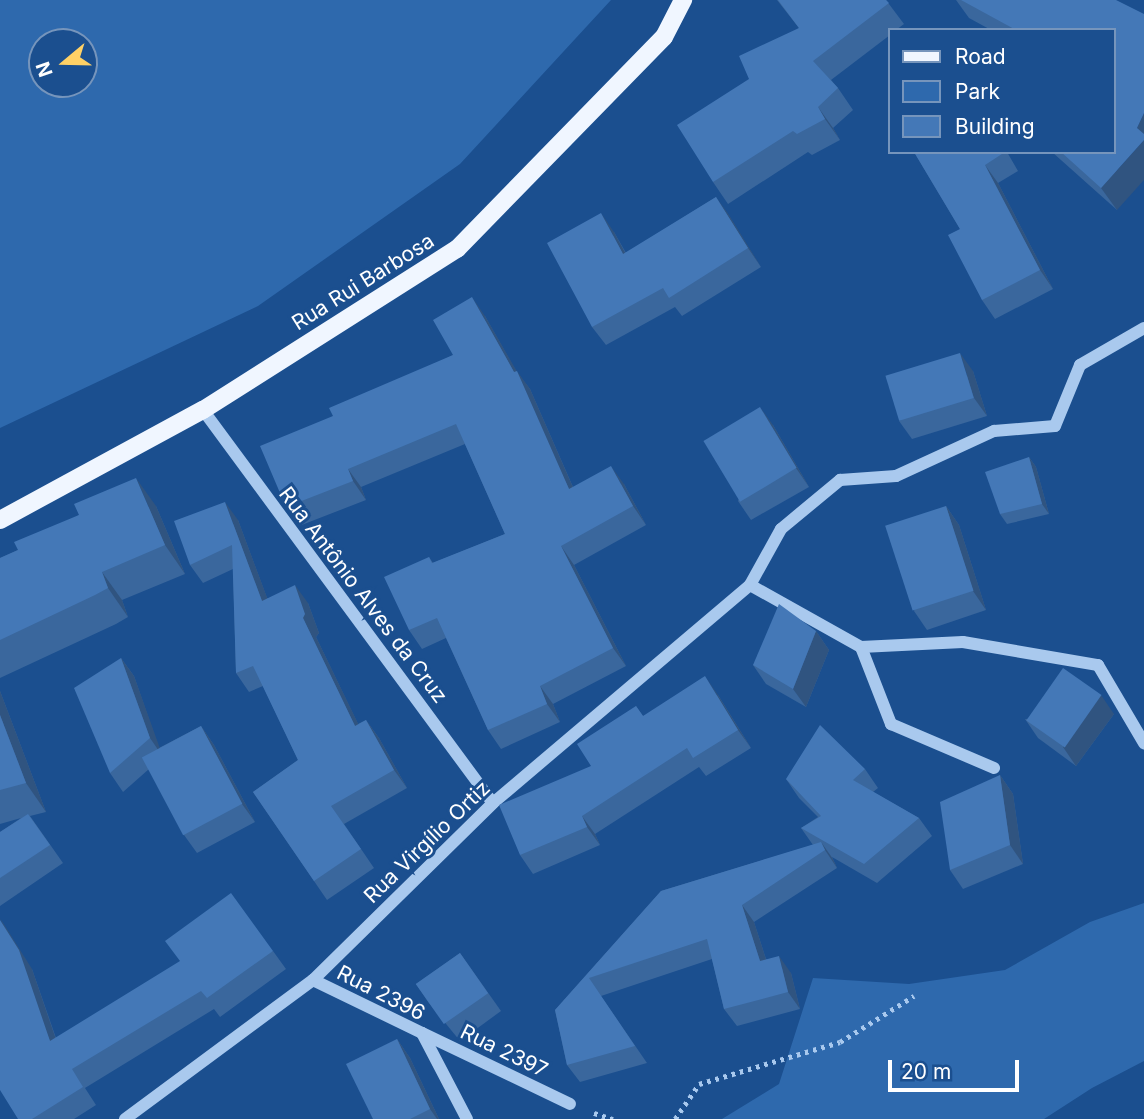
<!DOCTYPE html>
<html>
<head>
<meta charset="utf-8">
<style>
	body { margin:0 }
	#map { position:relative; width:1144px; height:1119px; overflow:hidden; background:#1b4f8f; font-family:Inter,sans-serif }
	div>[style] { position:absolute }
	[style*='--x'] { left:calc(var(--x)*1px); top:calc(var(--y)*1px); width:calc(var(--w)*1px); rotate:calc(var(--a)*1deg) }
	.green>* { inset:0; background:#2e69ad }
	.path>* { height:4.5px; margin-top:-2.25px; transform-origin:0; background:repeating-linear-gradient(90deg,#a9c9ee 0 3.5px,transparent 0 8.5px) }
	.minor>* { height:12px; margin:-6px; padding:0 6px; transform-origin:6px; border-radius:6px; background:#a9c9ee }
	.major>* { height:18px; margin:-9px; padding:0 9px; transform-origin:9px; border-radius:9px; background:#f0f6ff }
	.wall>* { inset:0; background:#3a679d }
	.shaded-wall>* { inset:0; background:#305480 }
	.building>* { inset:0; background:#4478b7; transform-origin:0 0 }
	span { translate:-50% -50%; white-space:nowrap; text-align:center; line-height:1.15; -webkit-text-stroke:6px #1b4f8f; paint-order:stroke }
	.street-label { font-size:21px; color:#fff }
	.legend { position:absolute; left:888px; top:28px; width:228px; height:126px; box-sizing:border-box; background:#1b4f8f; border:2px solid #7695bc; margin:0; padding:9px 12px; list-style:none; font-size:21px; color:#fff }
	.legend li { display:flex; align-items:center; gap:14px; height:35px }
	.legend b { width:35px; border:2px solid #7695bc }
	.north { position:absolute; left:28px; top:28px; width:70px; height:70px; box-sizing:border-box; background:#1b4f8f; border:2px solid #7695bc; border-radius:50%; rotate:251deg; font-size:19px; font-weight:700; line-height:28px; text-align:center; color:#fff }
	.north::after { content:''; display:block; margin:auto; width:24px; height:32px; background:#ffd166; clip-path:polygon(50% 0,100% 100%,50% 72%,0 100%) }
	.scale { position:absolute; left:888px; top:1060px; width:131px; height:32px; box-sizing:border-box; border:4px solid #fff; border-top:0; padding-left:9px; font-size:21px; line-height:24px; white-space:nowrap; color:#fff; -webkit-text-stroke:5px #1b4f8f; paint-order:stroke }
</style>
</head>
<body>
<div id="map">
	<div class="green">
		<div style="clip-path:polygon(evenodd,0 0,611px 0,460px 164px,258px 306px,0 428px,0 0,42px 42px,84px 42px,84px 84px,42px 84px,42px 42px)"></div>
		<div style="clip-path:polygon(1144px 903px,1144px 1061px,1092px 1088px,1044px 1119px,722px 1119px,779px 1084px,813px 978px,909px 984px,1005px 970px,1090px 922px)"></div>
	</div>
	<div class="path">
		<div style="--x:594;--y:1113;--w:20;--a:18"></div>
		<div style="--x:675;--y:1119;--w:42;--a:-55.6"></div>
		<div style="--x:699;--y:1084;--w:147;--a:-16.6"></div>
		<div style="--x:840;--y:1042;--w:87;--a:-31.9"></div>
	</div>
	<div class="minor">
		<div style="--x:203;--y:410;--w:488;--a:53.6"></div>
		<div style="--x:750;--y:585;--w:127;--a:29.2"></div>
		<div style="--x:861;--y:647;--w:102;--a:-2.8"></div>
		<div style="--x:963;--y:642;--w:137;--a:9.7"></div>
		<div style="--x:1098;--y:665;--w:91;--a:59.5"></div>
		<div style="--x:861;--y:647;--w:83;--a:68.7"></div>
		<div style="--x:891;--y:724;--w:112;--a:23.1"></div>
		<div style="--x:313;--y:980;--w:121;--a:25.9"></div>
		<div style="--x:422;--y:1033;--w:97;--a:62.4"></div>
		<div style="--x:422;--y:1033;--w:164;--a:25.6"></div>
		<div style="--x:125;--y:1119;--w:234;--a:-36.5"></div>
		<div style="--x:313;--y:980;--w:252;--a:-44.5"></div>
		<div style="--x:493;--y:803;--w:337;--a:-40.3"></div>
		<div style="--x:750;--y:585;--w:64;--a:-61"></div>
		<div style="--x:781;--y:529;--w:77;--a:-39.7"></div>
		<div style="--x:840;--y:480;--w:56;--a:-4.1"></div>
		<div style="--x:896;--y:476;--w:108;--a:-24.7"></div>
		<div style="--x:994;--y:431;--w:61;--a:-4.7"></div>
		<div style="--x:1055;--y:426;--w:66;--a:-67.7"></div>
		<div style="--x:1080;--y:365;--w:74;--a:-30"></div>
	</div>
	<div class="major">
		<div style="--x:0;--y:520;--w:231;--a:-28.5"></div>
		<div style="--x:203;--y:410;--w:301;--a:-32.4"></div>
		<div style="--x:457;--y:249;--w:296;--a:-45.7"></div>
		<div style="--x:664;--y:37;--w:42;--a:-62.8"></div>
	</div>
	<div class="wall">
		<div style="clip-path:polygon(777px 0,886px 0,904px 24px,896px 30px,890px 30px,890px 35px,831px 80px,838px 88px,853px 110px,833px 128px,840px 140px,812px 155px,808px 152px,728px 204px,713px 182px,749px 79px,799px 28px)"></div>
		<div style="clip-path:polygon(956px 0,1115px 0,1117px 210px,1052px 152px,1114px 152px,1114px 30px,991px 30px,969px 18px)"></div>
		<div style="clip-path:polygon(914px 152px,1007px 152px,1018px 171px,998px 183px,1053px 289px,995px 319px,982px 300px,960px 229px)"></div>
		<div style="clip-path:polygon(716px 197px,761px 267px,682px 316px,675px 307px,606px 345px,592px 327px,614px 232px,626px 253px)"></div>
		<div style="clip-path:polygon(485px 316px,516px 371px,530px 389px,573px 487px,624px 484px,646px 525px,574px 565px,626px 666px,553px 704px,560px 722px,501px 749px,488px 730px,446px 638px,422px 649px,409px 630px,429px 557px,433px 563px,505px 534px,465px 444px,361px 487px,366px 500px,299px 526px,286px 507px,333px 416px,453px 355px)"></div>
		<div style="clip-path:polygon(973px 371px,987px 416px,912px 439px,899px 421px)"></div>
		<div style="clip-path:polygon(773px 425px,809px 487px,751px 520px,738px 501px)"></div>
		<div style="clip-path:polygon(1029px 457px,1036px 467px,1049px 514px,1007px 524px,1000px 514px)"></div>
		<div style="clip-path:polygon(156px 506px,185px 574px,122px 600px,128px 617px,116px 624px,0 678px,0 558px,18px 550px,79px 515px)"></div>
		<div style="clip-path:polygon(946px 506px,959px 525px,986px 610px,927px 630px,914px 611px)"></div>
		<div style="clip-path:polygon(238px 520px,267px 598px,308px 603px,319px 633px,316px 637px,358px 724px,366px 720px,379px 738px,407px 788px,344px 824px,374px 868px,327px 900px,253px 792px,298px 760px,263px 686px,249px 692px,236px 673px,233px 569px,203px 583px,190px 565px)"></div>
		<div style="clip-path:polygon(816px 631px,829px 650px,806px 707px,766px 684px,753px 665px)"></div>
		<div style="clip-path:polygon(121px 658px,134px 676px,159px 748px,201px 726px,214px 745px,255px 822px,197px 853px,184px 835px,149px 769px,123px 792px,110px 773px)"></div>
		<div style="clip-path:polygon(0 691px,46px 812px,30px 816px,63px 863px,0 906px,0 832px,21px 818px,0 824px)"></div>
		<div style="clip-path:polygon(718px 695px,751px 748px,706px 776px,699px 767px,595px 834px,600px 845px,533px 874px,520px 855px,591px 766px,636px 706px,643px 716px)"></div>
		<div style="clip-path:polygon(1114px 714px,1076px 766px,1038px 738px,1025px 719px)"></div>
		<div style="clip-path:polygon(865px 769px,878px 788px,873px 792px,919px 818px,932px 836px,877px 883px,832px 857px,837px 868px,754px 922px,766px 959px,791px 973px,800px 1009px,737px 1026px,724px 1009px,712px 959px,601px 996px,647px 1063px,580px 1082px,567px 1065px,555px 1010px,661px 891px,813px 845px,801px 828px,818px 817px,799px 798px,786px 779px)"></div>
		<div style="clip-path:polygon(1000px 775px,1013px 794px,1023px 864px,963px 889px,950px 870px)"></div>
		<div style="clip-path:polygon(273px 951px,286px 969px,220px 1017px,214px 1009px,85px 1088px,96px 1105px,74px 1119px,18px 1119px,32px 969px,56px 1038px)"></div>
		<div style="clip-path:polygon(460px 953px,501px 1011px,460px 1041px,429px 1003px,416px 984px)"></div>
		<div style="clip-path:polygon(397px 1039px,410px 1058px,439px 1119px,373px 1119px)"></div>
	</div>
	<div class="shaded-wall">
		<div style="clip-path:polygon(818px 107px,833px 128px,840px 140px,825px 119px)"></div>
		<div style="clip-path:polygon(1144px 113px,1144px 138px,1137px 128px)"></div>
		<div style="clip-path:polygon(1144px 140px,1144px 180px,1117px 210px,1101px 188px)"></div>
		<div style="clip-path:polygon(985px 165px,998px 183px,1053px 289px,1040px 270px)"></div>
		<div style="clip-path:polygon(716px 197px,729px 215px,761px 267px,748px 248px)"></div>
		<div style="clip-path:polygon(601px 213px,614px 232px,636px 273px,623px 254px)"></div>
		<div style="clip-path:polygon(472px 297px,485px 316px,519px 375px,517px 371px,530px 389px,582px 508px,569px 489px,514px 372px)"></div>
		<div style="clip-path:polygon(960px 353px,973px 371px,987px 416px,974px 398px)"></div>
		<div style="clip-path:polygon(760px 407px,773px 425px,809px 487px,796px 468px)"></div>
		<div style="clip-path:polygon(1029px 457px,1036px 467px,1049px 514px,1042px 504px)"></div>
		<div style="clip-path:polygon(611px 466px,624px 484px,646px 525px,633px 506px)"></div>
		<div style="clip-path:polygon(348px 469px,361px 487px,366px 500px,353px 481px)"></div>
		<div style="clip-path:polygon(136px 478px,156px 506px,185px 574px,165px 545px)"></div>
		<div style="clip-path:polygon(225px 502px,238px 520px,275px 619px,262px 601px)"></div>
		<div style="clip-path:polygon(946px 506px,959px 525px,986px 610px,973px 591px)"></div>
		<div style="clip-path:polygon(561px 546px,574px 565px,626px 666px,613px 648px)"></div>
		<div style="clip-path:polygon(102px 572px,122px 600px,128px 617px,108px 588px)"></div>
		<div style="clip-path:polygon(295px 585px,308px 603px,319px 633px,316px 637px,368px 744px,355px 726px,303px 618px)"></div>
		<div style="clip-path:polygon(816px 631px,829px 650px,806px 707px,793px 689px)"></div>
		<div style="clip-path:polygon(121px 658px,134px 676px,163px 757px,150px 738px)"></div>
		<div style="clip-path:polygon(705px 676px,718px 695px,751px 748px,738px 730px)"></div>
		<div style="clip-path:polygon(540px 686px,553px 704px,560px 722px,547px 704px)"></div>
		<div style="clip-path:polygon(0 691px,46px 812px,26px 783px,0 715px)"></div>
		<div style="clip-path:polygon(1101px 695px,1114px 714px,1076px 766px,1063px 747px)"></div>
		<div style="clip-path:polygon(366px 720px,379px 738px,407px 788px,394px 770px)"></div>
		<div style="clip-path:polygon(201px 726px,214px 745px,255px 822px,242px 804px)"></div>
		<div style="clip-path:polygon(1000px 775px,1013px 794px,1023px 864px,1010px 845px)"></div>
		<div style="clip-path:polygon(582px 816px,595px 834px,600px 845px,587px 827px)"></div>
		<div style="clip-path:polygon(821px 842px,833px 859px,837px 868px,825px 850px)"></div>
		<div style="clip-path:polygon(742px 905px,754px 922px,772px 978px,760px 961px)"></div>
		<div style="clip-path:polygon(0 918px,32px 969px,63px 1060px,50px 1041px)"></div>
		<div style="clip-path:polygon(779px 956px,791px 973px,800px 1009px,788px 992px)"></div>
		<div style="clip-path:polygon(397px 1039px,410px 1058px,439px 1119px,437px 1119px,430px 1109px)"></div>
	</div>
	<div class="building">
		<div style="clip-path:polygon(778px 0,886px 0,889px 3px,813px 61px,838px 88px,818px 107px,825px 119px,797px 134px,793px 131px,713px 182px,677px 125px,749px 79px,739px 56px,799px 28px)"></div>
		<div style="clip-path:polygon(961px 0,1116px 0,1144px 14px,1144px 113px,1137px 128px,1144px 134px,1144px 140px,1101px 188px,1061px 152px,1114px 152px,1114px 30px,1016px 30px)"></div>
		<div style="clip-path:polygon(914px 152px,1005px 152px,985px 165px,1040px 270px,982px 300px,948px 235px,960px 229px)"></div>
		<div style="clip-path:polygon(716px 197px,748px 248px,669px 298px,663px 288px,592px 327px,547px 243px,601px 213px,623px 254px)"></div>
		<div style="clip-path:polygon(472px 297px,514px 372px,517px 371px,569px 489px,611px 466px,633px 506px,561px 546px,613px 648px,540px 686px,547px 704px,488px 730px,437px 618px,409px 630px,384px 577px,429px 557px,432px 563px,505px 534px,456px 424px,348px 469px,353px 481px,286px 507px,260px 446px,333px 416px,329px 408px,453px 355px,433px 320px)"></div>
		<div style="left:960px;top:353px;width:47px;height:78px;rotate:73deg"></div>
		<div style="left:760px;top:407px;width:71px;height:66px;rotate:59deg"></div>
		<div style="clip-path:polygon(1029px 457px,1042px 504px,1000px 514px,985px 472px)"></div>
		<div style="clip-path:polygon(136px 478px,165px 545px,102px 572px,108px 588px,95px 595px,0 640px,0 558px,18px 550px,14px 542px,79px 515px,74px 504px)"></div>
		<div style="clip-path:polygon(225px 502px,262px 601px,295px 585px,305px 614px,303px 618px,355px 726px,366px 720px,394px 770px,331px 806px,361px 849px,314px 881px,253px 792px,298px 760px,253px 666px,236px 673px,232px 545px,190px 565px,174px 521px)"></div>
		<div style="left:946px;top:506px;width:89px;height:64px;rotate:72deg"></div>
		<div style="clip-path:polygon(779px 604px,816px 631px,793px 689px,753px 665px)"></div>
		<div style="clip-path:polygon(121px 658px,150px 738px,110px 773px,74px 688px)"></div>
		<div style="left:1063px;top:668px;width:47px;height:64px;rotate:35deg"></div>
		<div style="clip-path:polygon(705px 676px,738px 730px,693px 758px,687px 748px,582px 816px,587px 827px,520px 855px,499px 805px,591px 766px,577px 744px,636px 706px,643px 716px)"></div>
		<div style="clip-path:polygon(0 715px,26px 783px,0 790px)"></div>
		<div style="clip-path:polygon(820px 725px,865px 769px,853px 780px,919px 818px,864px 864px,801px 828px,821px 816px,786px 779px)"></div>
		<div style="left:201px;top:726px;width:88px;height:67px;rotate:62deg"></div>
		<div style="clip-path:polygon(1000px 775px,1010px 845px,950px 870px,940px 802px)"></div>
		<div style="clip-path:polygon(28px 814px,50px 845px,0 878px,0 832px)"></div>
		<div style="clip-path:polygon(821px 842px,825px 850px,742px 905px,760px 961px,779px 956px,788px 992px,724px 1009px,707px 939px,589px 978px,635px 1046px,567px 1065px,555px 1010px,661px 891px)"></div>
		<div style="clip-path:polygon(231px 893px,273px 951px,207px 998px,201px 991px,72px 1069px,83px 1087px,32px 1119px,18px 1119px,0 1090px,0 920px,19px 950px,50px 1041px,180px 961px,165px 941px)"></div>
		<div style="left:460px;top:953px;width:49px;height:54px;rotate:55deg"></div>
		<div style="clip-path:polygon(397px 1039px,430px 1109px,410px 1119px,373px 1119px,346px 1064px)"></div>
	</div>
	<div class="street-label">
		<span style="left:363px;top:282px;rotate:-32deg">Rua Rui Barbosa</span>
		<span style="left:363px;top:595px;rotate:53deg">Rua Antônio Alves da Cruz</span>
		<span style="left:427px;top:842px;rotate:-44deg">Rua Virgílio Ortiz</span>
		<span style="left:381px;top:993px;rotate:27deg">Rua 2396</span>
		<span style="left:504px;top:1051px;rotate:26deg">Rua 2397</span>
	</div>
	<ul class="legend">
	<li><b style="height:9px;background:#f0f6ff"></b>Road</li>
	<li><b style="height:19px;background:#2e69ad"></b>Park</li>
	<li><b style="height:19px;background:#4478b7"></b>Building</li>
	</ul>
	<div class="north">N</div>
	<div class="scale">20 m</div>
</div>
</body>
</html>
